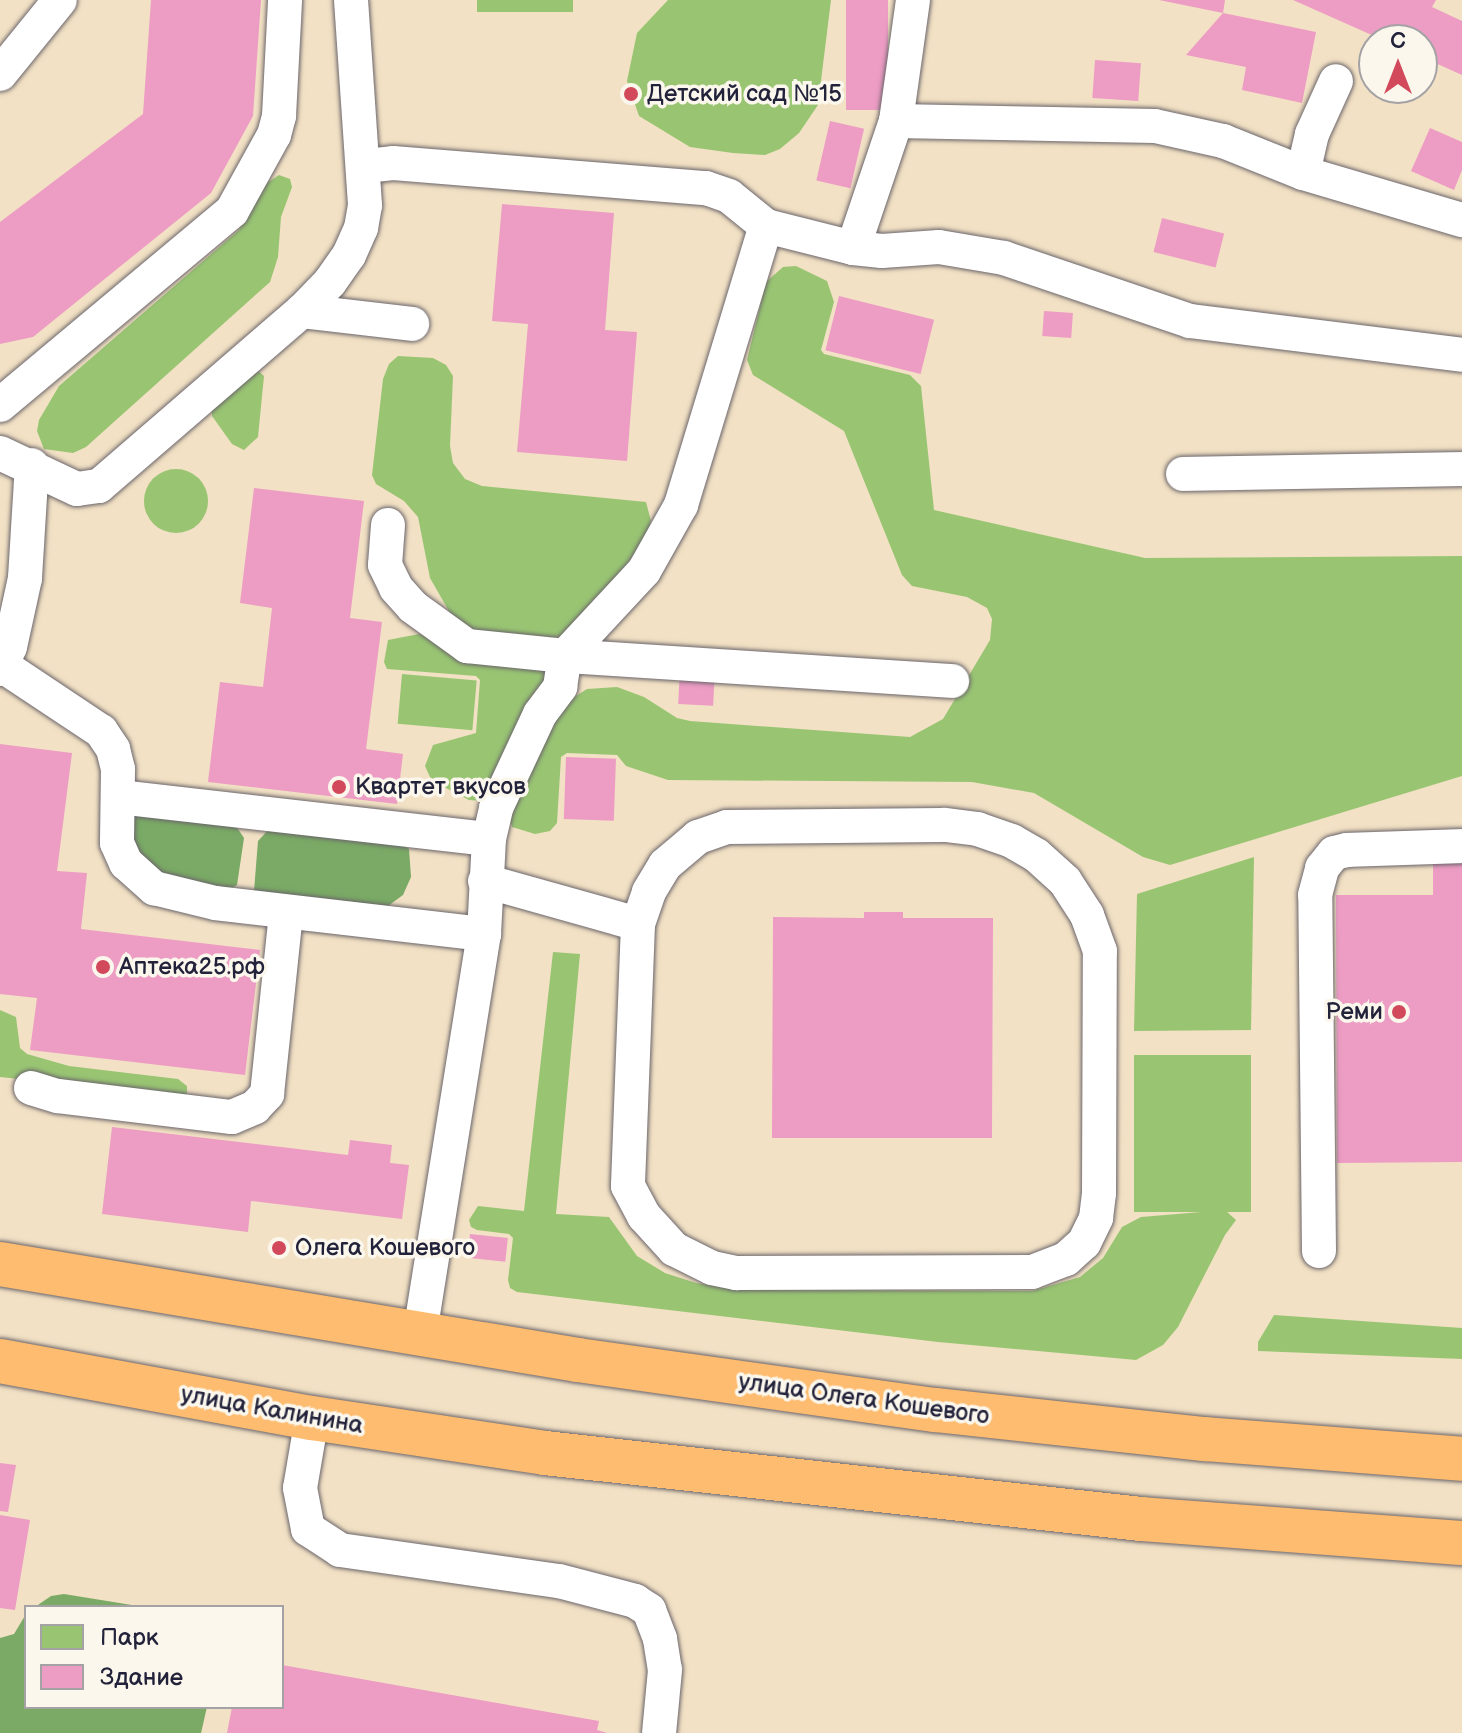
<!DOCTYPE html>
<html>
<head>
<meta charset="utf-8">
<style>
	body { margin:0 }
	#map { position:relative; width:1462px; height:1733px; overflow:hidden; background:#f2e1c4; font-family:"Balsamiq Sans",sans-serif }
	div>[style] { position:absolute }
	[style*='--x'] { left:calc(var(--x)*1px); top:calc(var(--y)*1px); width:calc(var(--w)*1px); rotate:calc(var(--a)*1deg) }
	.green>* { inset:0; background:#99c573; transform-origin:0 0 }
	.round { border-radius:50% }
	.forest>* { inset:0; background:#7aaa65 }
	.building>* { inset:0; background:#ed9cc4; transform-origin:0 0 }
	.roads { filter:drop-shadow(0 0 2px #6b656b) drop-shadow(0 0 2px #6b656b) }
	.service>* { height:34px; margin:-17px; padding:0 17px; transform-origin:17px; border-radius:17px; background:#fff }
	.trunk>* { height:44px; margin:-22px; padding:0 22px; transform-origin:22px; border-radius:22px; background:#febc70 }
	.dots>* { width:22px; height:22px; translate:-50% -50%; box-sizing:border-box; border:4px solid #fbf7ec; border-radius:50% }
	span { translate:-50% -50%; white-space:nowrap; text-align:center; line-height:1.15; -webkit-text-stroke:7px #fbf7ec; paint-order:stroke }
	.poi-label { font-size:24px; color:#22223b }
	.left { translate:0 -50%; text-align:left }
	.right { translate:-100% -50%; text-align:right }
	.street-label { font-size:24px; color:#22223b }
	.legend { position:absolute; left:24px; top:1605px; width:260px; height:104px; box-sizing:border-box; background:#fbf7ec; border:2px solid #a4a2a5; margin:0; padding:10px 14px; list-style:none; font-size:24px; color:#22223b }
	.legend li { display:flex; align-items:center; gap:16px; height:40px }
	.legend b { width:40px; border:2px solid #a4a2a5 }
	.north { position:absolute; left:1358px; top:24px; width:80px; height:80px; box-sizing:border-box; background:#fbf7ec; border:2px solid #a4a2a5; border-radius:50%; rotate:0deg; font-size:22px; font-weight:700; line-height:32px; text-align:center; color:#22223b }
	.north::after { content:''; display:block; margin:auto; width:28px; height:36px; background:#d1495b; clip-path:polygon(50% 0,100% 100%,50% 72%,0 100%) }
</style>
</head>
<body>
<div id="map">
	<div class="green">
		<div style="left:477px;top:0;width:96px;height:12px"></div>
		<div style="clip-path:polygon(668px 0,831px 0,818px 105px,799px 133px,780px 149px,765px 155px,733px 153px,690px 147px,639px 116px,627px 81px,637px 33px)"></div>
		<div style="clip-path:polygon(279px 175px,290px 179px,292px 187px,281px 217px,278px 257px,270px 282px,86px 447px,73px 453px,44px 449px,37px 431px,39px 420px,59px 386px,239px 230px,267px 183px)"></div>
		<div style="clip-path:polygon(796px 266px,827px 281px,834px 302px,821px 350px,824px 354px,910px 375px,921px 386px,934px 510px,1145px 558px,1462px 556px,1462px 776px,1170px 865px,1143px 857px,1034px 793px,972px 782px,668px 780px,626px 766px,617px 755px,567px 753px,561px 757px,557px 823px,550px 831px,535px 834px,512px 827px,509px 817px,541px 739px,571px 699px,587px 689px,617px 687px,644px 697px,677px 718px,690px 721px,910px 737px,943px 719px,990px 640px,992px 619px,987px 608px,967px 597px,912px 586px,902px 575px,844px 431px,753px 375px,747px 360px,766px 282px,783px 267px)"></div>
		<div style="clip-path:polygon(398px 356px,433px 358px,446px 365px,453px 376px,450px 446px,453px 463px,465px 479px,482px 486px,646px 502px,651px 521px,644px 543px,569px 633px,547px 640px,477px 633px,450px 613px,430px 578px,418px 517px,404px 501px,376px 484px,372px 475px,383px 379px,389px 364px)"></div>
		<div style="clip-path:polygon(256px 369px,264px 376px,258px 437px,244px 450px,232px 444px,212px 416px,212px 410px)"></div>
		<div class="round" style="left:144px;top:469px;width:64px;height:64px"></div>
		<div style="clip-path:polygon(419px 634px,542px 669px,550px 682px,482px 801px,469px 800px,446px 788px,430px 777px,425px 766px,433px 745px,476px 733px,480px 680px,476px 676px,387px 669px,384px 662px,388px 640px)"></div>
		<div style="left:402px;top:674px;width:75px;height:50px;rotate:5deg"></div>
		<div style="clip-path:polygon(1254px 857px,1251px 1030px,1134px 1031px,1137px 894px)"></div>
		<div style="clip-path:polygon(553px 952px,580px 954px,556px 1214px,609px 1217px,637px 1256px,665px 1273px,696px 1283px,737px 1290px,1032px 1291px,1080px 1277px,1103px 1258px,1122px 1227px,1141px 1217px,1225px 1210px,1236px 1220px,1225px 1235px,1178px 1327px,1163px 1345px,1136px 1360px,938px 1342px,517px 1292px,510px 1288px,508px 1280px,513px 1238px,509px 1234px,477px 1230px,471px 1227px,469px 1220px,478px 1206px,524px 1211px)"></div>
		<div style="clip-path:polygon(0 1010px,16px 1017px,20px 1048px,27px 1054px,69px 1066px,178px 1079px,187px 1086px,187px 1097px,0 1077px)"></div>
		<div style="left:1134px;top:1055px;width:117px;height:157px"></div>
		<div style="clip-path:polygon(1274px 1315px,1462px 1328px,1462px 1359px,1258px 1351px,1258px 1342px)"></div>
	</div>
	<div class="forest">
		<div style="clip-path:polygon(133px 813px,236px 826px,244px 838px,237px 885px,229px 890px,164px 878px,136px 857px,129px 820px)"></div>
		<div style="clip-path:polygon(270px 828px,400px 843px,409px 849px,411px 877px,403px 895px,388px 906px,254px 891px,258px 841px)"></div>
		<div style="clip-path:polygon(64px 1594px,144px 1607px,35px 1607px,51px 1596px)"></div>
		<div style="clip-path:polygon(26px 1614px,26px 1707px,207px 1707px,201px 1733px,0 1733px,0 1638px,14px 1634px)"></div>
	</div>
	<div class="building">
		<div style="clip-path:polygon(151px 0,261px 0,253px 116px,211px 193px,33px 337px,0 344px,0 222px,143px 114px)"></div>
		<div style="left:846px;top:0;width:42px;height:110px"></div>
		<div style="clip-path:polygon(1159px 0,1225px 0,1223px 13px)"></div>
		<div style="clip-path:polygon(1293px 0,1436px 0,1432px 7px,1462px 21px,1462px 75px,1422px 57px,1422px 40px,1383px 40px)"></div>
		<div style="clip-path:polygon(1223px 13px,1316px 32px,1302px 103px,1242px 90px,1246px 67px,1186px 55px)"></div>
		<div style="left:1095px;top:60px;width:46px;height:38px;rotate:4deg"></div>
		<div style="left:830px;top:121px;width:35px;height:61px;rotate:13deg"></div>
		<div style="clip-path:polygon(1430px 128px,1462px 142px,1462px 170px,1454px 190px,1411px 171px)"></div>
		<div style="clip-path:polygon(502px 204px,614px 213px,605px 330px,637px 332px,627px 461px,517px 452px,528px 324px,492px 321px)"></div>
		<div style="left:1162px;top:218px;width:64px;height:35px;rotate:14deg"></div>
		<div style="left:839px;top:296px;width:98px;height:56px;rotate:14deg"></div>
		<div style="left:1044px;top:311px;width:29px;height:25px;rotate:4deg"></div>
		<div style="clip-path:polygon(254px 488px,364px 501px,350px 618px,382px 622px,366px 749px,403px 754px,397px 804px,208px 782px,220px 682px,263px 687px,272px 608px,240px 603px)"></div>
		<div style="left:680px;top:669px;width:35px;height:35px;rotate:3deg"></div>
		<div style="clip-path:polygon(0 744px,72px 753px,57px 871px,87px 873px,81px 929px,260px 950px,245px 1075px,30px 1050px,37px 998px,0 994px)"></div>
		<div style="left:566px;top:757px;width:50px;height:62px;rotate:2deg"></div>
		<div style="clip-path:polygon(1433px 855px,1462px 855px,1462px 1162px,1337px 1163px,1336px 895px,1433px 895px)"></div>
		<div style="clip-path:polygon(864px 912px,903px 912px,903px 918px,993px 918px,992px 1138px,772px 1138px,773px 917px,864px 918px)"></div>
		<div style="clip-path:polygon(112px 1127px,348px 1155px,350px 1140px,392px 1145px,390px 1163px,409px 1165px,402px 1219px,251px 1201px,248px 1232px,102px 1214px)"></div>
		<div style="left:470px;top:1234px;width:38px;height:24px;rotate:6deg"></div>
		<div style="clip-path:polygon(0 1463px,16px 1465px,8px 1512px,0 1511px)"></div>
		<div style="clip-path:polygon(0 1515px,30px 1520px,15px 1610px,0 1608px)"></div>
		<div style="clip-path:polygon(282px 1665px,599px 1721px,597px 1730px,607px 1733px,227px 1733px,232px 1707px,282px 1707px)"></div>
	</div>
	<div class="roads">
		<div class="service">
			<div style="--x:0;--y:74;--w:95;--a:-51"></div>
			<div style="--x:896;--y:121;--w:259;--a:1.1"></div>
			<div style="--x:1155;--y:126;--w:70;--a:12.4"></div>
			<div style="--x:1223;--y:141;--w:86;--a:21.8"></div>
			<div style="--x:1303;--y:173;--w:166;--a:16.5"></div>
			<div style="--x:365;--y:166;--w:28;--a:-6"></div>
			<div style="--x:393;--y:163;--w:314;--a:4.6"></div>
			<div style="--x:706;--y:188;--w:24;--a:19"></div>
			<div style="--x:729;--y:196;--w:48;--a:39"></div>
			<div style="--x:766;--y:226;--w:90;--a:14.2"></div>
			<div style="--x:853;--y:248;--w:134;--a:-71.3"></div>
			<div style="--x:896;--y:121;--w:122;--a:-82"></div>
			<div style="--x:1303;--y:173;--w:40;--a:-77"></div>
			<div style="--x:1312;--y:134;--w:58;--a:-65.6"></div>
			<div style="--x:853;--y:248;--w:29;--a:6"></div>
			<div style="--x:882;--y:251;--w:57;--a:-4"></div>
			<div style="--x:939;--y:247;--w:66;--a:9.6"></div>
			<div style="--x:1004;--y:258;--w:196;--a:18.7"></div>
			<div style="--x:1190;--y:321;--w:274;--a:7.1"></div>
			<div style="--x:302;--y:311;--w:111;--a:6.7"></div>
			<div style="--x:0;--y:405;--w:302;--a:-39.9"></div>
			<div style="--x:232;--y:211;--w:87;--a:-61.1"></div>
			<div style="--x:274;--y:135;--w:20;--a:-75"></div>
			<div style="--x:279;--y:116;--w:116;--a:-87"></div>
			<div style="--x:0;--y:453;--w:85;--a:25.1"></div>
			<div style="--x:77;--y:489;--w:22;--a:-8"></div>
			<div style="--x:99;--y:486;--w:268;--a:-40.8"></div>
			<div style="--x:302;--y:311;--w:40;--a:-46"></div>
			<div style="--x:330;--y:282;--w:33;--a:-55"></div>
			<div style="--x:349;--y:255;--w:30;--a:-66"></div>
			<div style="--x:361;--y:228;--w:23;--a:-80"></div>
			<div style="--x:365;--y:205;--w:205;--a:-93.9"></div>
			<div style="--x:1183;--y:474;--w:279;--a:-1"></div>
			<div style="--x:388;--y:525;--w:40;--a:94.3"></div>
			<div style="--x:385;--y:565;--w:25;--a:64"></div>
			<div style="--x:396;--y:588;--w:25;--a:48"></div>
			<div style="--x:413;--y:607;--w:67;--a:35.8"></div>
			<div style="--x:467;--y:646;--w:99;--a:5.8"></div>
			<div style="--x:565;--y:656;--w:388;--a:3.7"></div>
			<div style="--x:3;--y:666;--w:118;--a:33.6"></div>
			<div style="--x:101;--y:731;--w:22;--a:56"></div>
			<div style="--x:113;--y:749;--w:21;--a:76"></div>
			<div style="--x:118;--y:769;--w:74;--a:90.8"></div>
			<div style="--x:117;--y:843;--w:22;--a:66"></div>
			<div style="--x:126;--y:863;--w:38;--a:42"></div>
			<div style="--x:154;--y:888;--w:63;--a:13.8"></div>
			<div style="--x:215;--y:903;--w:271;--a:6.6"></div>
			<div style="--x:0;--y:669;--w:24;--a:-66"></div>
			<div style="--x:10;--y:647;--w:71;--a:-77.7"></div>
			<div style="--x:25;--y:578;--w:113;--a:-86.5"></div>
			<div style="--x:119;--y:797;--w:372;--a:6.5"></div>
			<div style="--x:485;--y:881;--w:159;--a:15.7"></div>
			<div style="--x:638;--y:924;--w:262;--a:92.2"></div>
			<div style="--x:628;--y:1186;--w:34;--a:62"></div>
			<div style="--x:644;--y:1216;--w:45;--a:47.7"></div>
			<div style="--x:674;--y:1249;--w:42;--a:26.6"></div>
			<div style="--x:712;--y:1268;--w:25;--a:12"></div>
			<div style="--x:736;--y:1273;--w:296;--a:-0.2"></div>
			<div style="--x:1032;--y:1272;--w:36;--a:-21"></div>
			<div style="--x:1066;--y:1259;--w:24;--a:-42"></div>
			<div style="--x:1084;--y:1243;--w:28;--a:-64"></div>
			<div style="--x:1096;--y:1218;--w:25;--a:-83"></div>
			<div style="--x:1099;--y:1193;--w:242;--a:-89.8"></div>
			<div style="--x:1100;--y:951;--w:38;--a:-110"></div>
			<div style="--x:1087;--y:915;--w:40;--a:-122.9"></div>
			<div style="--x:1065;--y:881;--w:39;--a:-138"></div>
			<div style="--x:1036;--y:855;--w:28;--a:-150"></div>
			<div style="--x:1012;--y:841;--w:36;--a:-161"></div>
			<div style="--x:978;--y:829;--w:35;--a:-173"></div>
			<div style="--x:943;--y:825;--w:216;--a:179.5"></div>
			<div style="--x:727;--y:827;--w:31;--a:161"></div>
			<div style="--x:698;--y:837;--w:43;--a:139.7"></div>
			<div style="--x:665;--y:865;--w:31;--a:121"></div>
			<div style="--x:649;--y:892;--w:34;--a:109"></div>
			<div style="--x:31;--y:1088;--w:28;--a:17"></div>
			<div style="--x:58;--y:1096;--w:175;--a:6.9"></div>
			<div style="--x:232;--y:1117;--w:25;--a:-23"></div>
			<div style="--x:255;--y:1107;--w:18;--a:-47"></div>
			<div style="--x:267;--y:1094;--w:183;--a:-84"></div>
			<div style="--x:1319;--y:1251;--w:356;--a:-90.6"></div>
			<div style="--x:1315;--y:895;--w:28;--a:-75"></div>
			<div style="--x:1322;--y:868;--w:19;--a:-51"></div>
			<div style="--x:1334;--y:853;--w:13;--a:-13"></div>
			<div style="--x:1347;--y:850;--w:115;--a:-2"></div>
			<div style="--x:420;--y:1333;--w:404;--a:-80.9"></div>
			<div style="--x:484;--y:934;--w:95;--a:-87"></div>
			<div style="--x:489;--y:839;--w:32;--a:-77"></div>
			<div style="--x:496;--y:808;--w:104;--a:-64.9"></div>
			<div style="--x:540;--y:714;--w:34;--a:-53"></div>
			<div style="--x:560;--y:687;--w:31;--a:-81"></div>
			<div style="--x:565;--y:656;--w:116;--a:-47.1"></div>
			<div style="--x:644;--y:571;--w:76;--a:-60.7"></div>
			<div style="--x:681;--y:505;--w:292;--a:-73.1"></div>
			<div style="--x:312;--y:1418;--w:71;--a:99.7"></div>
			<div style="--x:300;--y:1488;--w:42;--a:79"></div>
			<div style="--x:308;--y:1529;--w:38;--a:33"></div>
			<div style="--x:340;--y:1550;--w:221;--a:8.1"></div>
			<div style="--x:559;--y:1581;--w:79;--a:14.7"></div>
			<div style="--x:635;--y:1601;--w:17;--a:33"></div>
			<div style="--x:649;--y:1610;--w:31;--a:69"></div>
			<div style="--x:660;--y:1639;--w:31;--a:81"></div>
			<div style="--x:665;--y:1670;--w:63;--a:95.4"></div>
		</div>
		<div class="trunk">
			<div style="--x:0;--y:1264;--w:586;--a:9.43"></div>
			<div style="--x:578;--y:1360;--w:361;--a:8"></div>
			<div style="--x:936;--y:1410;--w:271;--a:6.2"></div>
			<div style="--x:1205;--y:1439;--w:258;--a:4.4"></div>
			<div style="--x:0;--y:1361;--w:317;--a:10.4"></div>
			<div style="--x:312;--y:1418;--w:236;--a:8.5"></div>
			<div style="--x:545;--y:1453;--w:600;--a:6.32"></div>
			<div style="--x:1141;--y:1519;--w:322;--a:4.3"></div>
		</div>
	</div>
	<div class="dots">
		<div style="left:631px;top:94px;background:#d1495b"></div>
		<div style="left:339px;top:787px;background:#d1495b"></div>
		<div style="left:103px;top:967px;background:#d1495b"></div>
		<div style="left:1399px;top:1012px;background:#d1495b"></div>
		<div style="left:279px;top:1248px;background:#d1495b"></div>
	</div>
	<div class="poi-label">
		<span class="left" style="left:647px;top:94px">Детский сад №15</span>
		<span class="left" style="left:355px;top:787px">Квартет вкусов</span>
		<span class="left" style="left:119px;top:967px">Аптека25.рф</span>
		<span class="right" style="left:1383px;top:1012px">Реми</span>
		<span class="left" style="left:295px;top:1248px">Олега Кошевого</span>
	</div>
	<div class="street-label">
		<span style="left:864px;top:1399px;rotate:8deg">улица Олега Кошевого</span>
		<span style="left:272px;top:1410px;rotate:10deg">улица Калинина</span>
	</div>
	<ul class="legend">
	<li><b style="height:22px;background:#99c573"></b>Парк</li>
	<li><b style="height:22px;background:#ed9cc4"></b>Здание</li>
	</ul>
	<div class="north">С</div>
</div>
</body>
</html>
